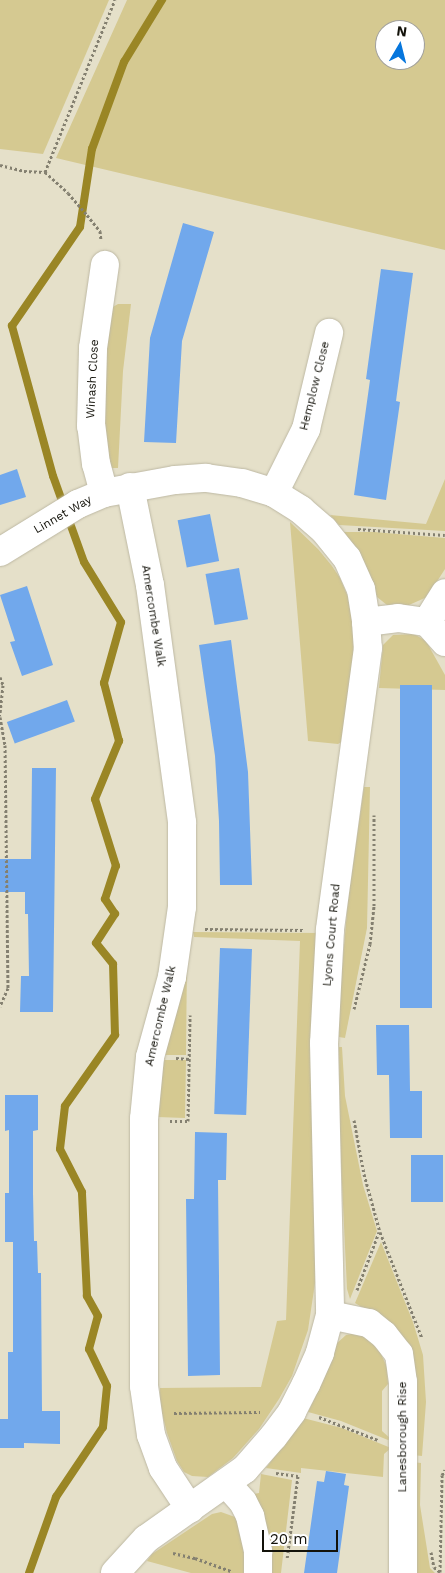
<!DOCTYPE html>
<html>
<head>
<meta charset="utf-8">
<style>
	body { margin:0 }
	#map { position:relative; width:445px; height:1573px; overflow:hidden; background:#e5e0c9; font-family:"Work Sans",sans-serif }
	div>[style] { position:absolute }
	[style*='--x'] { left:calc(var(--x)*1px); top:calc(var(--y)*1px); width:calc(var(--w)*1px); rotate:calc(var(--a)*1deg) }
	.green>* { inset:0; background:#d5c991 }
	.stream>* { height:8px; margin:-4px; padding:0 4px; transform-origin:4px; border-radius:4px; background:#9a8625 }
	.building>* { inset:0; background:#71a8ec; transform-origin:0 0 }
	.path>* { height:3px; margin-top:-1.5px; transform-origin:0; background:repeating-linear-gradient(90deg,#848070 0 2.5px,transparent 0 5px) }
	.roads { filter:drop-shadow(0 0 1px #bdb8a3) drop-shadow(0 0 1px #bdb8a3) }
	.minor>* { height:28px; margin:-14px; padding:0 14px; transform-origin:14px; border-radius:14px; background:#fff }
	span { translate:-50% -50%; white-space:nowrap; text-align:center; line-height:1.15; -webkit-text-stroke:4px #fff; paint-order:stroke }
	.street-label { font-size:12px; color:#13120a }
	.north { position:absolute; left:375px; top:20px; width:50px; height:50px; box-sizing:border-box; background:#fff; border:1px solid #a1a09d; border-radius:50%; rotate:8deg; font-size:14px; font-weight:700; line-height:20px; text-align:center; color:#13120a }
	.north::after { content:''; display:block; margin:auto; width:18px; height:22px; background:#0676dd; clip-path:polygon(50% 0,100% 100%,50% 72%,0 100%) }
	.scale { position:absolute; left:262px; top:1530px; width:76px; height:22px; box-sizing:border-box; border:2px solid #13120a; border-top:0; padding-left:6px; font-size:15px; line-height:18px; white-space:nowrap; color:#13120a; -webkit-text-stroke:4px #fff; paint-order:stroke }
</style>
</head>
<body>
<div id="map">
	<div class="green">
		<div style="clip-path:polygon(0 0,109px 0,43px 154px,0 149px)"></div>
		<div style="clip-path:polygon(evenodd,127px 0,445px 0,445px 250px,56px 158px,127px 0,385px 30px,415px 30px,415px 60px,385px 60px,385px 30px)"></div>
		<div style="clip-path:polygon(118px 304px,131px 304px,123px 371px,118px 468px,106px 468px,99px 392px,111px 308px)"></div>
		<div style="clip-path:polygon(445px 479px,445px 531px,339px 525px,330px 515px,426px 524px)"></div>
		<div style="clip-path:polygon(290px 522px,318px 549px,332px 566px,340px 578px,348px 597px,352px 620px,359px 620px,345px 740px,338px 744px,308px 741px)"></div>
		<div style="clip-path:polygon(344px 532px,374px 532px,445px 538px,445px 569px,427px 597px,409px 605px,387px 605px,377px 597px,362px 559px)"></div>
		<div style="clip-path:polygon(414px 634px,426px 641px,445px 675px,445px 690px,379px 688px,383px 645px,393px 635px)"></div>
		<div style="clip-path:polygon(364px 787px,370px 787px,367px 928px,345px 1038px,339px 1037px,340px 992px,348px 900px)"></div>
		<div style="clip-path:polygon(193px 932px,320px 933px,320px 1283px,315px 1283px,308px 1330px,292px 1376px,279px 1399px,259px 1429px,233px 1458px,208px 1477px,192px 1476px,184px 1472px,177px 1461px,167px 1433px,160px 1405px,160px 1388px,261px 1387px,277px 1321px,286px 1320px,300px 941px,194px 937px)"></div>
		<div style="clip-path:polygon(187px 960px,186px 1055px,165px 1055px)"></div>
		<div style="clip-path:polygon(339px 1047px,342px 1047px,345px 1096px,363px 1185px,377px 1231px,350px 1299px,347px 1289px,340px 1141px)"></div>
		<div style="clip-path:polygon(164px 1060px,186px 1060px,185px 1118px,157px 1117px)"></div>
		<div style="clip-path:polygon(381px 1242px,413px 1322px,423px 1355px,426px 1402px,422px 1456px,413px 1455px,386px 1322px,355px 1303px)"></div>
		<div style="clip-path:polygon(357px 1333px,367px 1338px,380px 1352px,387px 1367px,388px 1384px,382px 1391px,382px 1431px,391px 1439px,388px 1440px,341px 1421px,308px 1412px,323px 1380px,335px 1345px,346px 1335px)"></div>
		<div style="clip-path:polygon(303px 1418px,342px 1428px,391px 1448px,384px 1454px,383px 1477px,301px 1468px,301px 1473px,266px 1468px)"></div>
		<div style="clip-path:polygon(412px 1462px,421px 1463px,420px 1505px,430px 1568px,435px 1573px,413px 1573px)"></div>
		<div style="clip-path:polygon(261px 1474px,292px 1480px,281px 1573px,266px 1573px,254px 1494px,259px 1493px)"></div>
		<div style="clip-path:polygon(221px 1512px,235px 1517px,242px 1531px,245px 1573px,191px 1573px,147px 1561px,152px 1554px,212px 1514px)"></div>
	</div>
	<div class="stream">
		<div style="--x:29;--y:1573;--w:81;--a:-70.4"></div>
		<div style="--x:56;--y:1497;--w:84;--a:-56.1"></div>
		<div style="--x:103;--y:1427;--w:41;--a:-84.4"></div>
		<div style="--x:107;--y:1386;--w:41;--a:-115.9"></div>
		<div style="--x:89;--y:1349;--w:34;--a:-75"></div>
		<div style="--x:98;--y:1316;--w:23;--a:-119"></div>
		<div style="--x:87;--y:1296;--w:104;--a:-92.8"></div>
		<div style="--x:82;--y:1192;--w:48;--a:-117.1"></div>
		<div style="--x:60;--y:1149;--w:43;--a:-83.4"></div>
		<div style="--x:65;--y:1106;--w:87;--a:-54.8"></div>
		<div style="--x:115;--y:1035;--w:71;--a:-91.6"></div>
		<div style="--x:113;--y:964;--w:27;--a:-129"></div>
		<div style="--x:96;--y:943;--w:35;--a:-57"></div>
		<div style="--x:115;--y:914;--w:18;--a:-124"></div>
		<div style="--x:105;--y:899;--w:35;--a:-72"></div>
		<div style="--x:116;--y:866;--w:70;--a:-107.4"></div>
		<div style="--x:95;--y:799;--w:63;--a:-67.5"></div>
		<div style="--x:119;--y:741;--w:60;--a:-104.5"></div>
		<div style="--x:104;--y:683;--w:63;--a:-74.4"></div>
		<div style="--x:121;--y:622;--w:70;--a:-121.7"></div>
		<div style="--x:84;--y:562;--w:91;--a:-109.8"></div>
		<div style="--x:53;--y:476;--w:156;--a:-105.3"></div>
		<div style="--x:12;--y:326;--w:120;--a:-55.5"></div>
		<div style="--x:80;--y:227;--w:79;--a:-81.3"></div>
		<div style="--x:92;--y:149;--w:93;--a:-69.8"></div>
		<div style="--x:124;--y:62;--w:73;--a:-58.5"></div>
	</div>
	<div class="building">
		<div style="clip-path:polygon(183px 223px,214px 232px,182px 341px,176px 443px,144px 442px,150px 338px)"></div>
		<div style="clip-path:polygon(381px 269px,413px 273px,396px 401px,400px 402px,386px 500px,354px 495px,370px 380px,366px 379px)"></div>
		<div style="clip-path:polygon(17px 469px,26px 497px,0 505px,0 475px)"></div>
		<div style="left:210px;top:514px;width:48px;height:33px;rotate:79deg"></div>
		<div style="left:239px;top:568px;width:52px;height:34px;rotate:80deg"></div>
		<div style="clip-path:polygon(27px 586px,53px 665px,22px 676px,10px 642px,15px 641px,0 595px)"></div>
		<div style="clip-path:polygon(231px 640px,248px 772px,252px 885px,220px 885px,219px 821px,215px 756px,199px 645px)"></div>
		<div style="left:400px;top:685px;width:32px;height:323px"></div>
		<div style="left:67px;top:700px;width:23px;height:64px;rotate:70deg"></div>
		<div style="clip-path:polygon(32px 768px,56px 768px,53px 1012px,20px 1012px,21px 976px,29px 976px,28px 914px,25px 914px,25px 892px,0 892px,0 859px,31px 859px)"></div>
		<div style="left:220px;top:948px;width:32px;height:166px;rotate:2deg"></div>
		<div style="clip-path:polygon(376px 1025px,409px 1025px,410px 1091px,422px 1091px,422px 1138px,390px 1138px,389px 1075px,377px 1075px)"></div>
		<div style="clip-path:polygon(5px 1095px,38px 1095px,38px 1130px,33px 1131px,33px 1193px,34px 1241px,37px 1241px,38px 1273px,41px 1273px,42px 1411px,60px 1411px,60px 1444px,24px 1443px,24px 1448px,0 1448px,0 1419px,8px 1419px,8px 1352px,13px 1352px,13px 1242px,5px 1242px,5px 1193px,9px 1193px,9px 1130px,5px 1131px)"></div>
		<div style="clip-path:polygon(195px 1132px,227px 1133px,226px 1180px,218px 1180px,220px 1375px,188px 1376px,186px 1199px,194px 1199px)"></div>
		<div style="left:443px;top:1155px;width:47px;height:32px;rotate:90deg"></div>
		<div style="clip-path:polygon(326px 1471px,346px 1474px,344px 1485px,349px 1486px,337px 1573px,304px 1573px,317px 1481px,324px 1482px)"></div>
	</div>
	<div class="path">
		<div style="--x:0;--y:165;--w:25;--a:14"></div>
		<div style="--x:24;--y:171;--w:21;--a:3"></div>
		<div style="--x:45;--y:172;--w:31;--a:42"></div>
		<div style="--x:68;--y:193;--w:29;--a:49"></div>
		<div style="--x:87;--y:215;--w:21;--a:51"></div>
		<div style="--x:100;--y:231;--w:9;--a:84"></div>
		<div style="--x:45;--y:172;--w:186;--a:-67.9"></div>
		<div style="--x:358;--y:529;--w:87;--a:3.9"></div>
		<div style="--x:0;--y:677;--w:9;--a:69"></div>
		<div style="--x:3;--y:685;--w:31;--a:96"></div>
		<div style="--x:0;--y:717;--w:28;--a:80"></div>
		<div style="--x:5;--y:745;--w:243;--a:89.3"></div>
		<div style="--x:8;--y:988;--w:20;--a:114"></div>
		<div style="--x:205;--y:929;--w:99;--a:0.6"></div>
		<div style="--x:354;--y:1009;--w:67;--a:-76.2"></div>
		<div style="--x:370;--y:944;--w:38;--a:-84"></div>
		<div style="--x:374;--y:906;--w:91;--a:-90"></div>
		<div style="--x:176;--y:1058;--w:13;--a:4"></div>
		<div style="--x:354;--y:1120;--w:55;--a:79.5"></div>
		<div style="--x:364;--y:1174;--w:60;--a:74.6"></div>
		<div style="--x:380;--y:1232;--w:114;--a:68.4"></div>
		<div style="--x:170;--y:1121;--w:18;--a:0"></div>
		<div style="--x:188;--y:1121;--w:106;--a:-88.9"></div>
		<div style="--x:357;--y:1290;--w:62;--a:-69.2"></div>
		<div style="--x:174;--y:1413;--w:86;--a:-0.7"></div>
		<div style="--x:319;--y:1417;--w:63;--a:21.3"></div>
		<div style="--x:276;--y:1473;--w:22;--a:8"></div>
		<div style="--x:298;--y:1476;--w:85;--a:97.5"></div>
		<div style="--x:431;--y:1552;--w:15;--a:79"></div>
		<div style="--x:434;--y:1567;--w:8;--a:40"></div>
		<div style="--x:173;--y:1553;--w:23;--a:13"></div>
		<div style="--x:195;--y:1558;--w:38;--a:20"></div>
		<div style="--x:440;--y:1572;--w:97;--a:-88.8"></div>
		<div style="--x:442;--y:1475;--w:6;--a:-59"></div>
	</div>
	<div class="roads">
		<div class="minor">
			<div style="--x:130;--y:487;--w:100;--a:78.5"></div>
			<div style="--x:150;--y:585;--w:240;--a:82.3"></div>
			<div style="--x:182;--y:823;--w:84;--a:90"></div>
			<div style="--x:182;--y:907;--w:71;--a:98.1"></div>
			<div style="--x:172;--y:977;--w:83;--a:105.4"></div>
			<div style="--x:150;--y:1057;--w:62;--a:95.5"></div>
			<div style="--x:144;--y:1119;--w:267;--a:90"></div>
			<div style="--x:144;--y:1386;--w:49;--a:81.9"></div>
			<div style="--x:151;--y:1435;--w:35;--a:70"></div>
			<div style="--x:163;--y:1468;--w:49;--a:56.6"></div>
			<div style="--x:104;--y:493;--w:30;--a:-105"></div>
			<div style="--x:96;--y:464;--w:38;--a:-97"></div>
			<div style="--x:91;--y:426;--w:78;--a:-88.5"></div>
			<div style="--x:93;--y:348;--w:84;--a:-81.8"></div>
			<div style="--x:274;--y:493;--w:72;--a:-63.4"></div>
			<div style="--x:306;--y:429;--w:99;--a:-76.5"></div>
			<div style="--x:0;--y:552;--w:92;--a:-31.6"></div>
			<div style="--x:78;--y:504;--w:28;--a:-23"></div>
			<div style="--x:104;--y:493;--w:72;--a:-10.4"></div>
			<div style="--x:175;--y:480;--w:31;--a:-4"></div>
			<div style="--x:206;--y:478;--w:36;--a:8"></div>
			<div style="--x:242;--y:483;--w:34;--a:17"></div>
			<div style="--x:274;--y:493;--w:32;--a:32"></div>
			<div style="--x:301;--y:510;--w:30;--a:41"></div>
			<div style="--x:324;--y:530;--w:36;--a:51"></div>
			<div style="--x:347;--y:558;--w:34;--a:66"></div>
			<div style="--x:361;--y:589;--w:33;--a:81"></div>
			<div style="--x:366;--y:622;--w:26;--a:86"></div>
			<div style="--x:368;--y:648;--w:285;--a:97.7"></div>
			<div style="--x:330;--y:930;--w:113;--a:93"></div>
			<div style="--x:324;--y:1043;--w:272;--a:88.7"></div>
			<div style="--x:330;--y:1315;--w:39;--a:105"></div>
			<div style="--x:320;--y:1353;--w:34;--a:114"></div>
			<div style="--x:306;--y:1384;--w:31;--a:117"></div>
			<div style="--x:292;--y:1412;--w:31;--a:127"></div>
			<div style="--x:273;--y:1437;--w:43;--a:131.2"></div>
			<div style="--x:245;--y:1469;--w:121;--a:144.7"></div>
			<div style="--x:146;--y:1539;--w:46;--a:132.4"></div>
			<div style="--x:366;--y:622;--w:32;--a:-7"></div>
			<div style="--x:398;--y:618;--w:29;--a:8"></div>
			<div style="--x:427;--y:622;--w:27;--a:48"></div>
			<div style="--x:427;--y:622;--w:34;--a:-58"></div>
			<div style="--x:330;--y:1315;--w:40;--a:12"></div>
			<div style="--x:369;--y:1323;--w:19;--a:39"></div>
			<div style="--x:384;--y:1335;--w:24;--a:52"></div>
			<div style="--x:399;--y:1354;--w:28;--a:82"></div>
			<div style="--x:403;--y:1382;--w:191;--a:90"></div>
			<div style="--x:226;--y:1483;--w:25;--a:48"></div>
			<div style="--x:243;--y:1502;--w:16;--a:63"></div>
			<div style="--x:250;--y:1516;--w:37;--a:77"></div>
			<div style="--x:258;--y:1552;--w:21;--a:90"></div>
		</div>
	</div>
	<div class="street-label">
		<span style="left:93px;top:379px;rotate:-87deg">Winash Close</span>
		<span style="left:315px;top:386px;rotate:-76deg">Hemplow Close</span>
		<span style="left:63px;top:515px;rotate:-30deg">Linnet Way</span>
		<span style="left:153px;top:616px;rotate:81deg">Amercombe Walk</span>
		<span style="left:332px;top:935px;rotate:-85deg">Lyons Court Road</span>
		<span style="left:161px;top:1016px;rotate:-77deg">Amercombe Walk</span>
		<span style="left:403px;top:1437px;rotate:-90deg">Lanesborough Rise</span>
	</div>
	<div class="north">N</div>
	<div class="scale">20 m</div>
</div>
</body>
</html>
